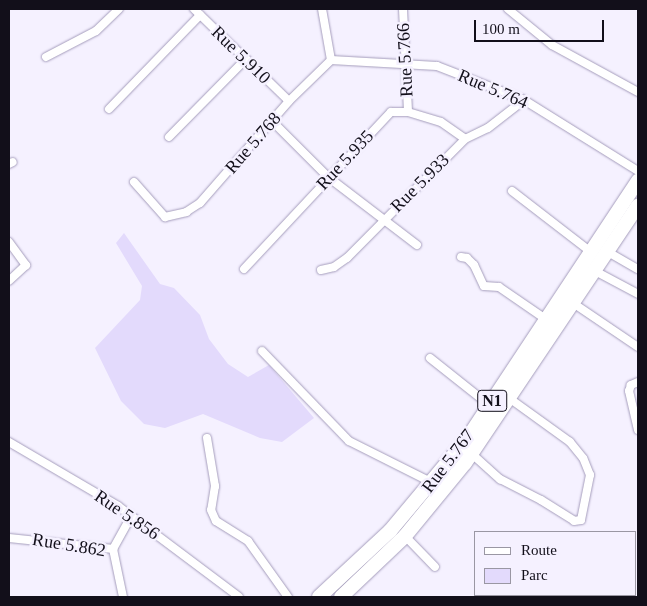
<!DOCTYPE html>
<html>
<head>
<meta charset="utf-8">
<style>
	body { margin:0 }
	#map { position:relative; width:647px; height:606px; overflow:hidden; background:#f5f1ff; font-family:Georgia,serif }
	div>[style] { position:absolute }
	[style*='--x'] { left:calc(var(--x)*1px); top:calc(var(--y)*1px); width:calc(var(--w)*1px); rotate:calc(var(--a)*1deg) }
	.green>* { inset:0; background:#e3dafc }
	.roads { filter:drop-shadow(0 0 1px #a59dbc) drop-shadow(0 0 1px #a59dbc) }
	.street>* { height:8px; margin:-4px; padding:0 4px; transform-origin:4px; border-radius:4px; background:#fff }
	.highway>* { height:14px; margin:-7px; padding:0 7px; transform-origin:7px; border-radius:7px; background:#fff }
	span { translate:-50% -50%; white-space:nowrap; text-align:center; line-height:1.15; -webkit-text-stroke:5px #f5f1ff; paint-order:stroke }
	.shield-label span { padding:1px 4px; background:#f5f1ff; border:1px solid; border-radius:4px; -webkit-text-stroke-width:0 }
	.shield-label { font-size:16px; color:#120f1a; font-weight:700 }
	.street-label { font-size:18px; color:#120f1a }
	.frame { position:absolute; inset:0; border:10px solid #120f1a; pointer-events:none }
	.legend { position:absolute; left:474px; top:531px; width:162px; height:65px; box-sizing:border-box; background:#f5f1ff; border:1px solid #9a97a3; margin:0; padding:6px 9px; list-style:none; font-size:15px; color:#120f1a }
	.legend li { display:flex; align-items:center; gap:10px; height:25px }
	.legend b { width:25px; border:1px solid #9a97a3 }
	.scale { position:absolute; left:474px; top:20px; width:130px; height:22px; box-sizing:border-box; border:2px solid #120f1a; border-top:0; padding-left:6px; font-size:15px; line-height:18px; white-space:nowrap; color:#120f1a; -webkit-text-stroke:4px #f5f1ff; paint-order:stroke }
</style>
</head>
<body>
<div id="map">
	<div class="green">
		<div style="clip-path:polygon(124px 233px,160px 284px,174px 288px,200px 315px,209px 339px,228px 364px,248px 377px,269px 365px,314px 418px,282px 442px,260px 438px,203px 414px,165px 428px,144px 424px,121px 401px,95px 348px,140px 300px,142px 286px,116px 243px)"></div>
	</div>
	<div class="roads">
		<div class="street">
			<div style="--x:194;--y:9;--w:132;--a:44.1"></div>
			<div style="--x:403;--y:9;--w:103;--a:87.2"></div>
			<div style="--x:508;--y:9;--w:57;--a:39.3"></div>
			<div style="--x:552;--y:45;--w:98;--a:28.7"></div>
			<div style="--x:46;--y:57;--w:56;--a:-27.5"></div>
			<div style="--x:96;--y:31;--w:32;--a:-44"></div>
			<div style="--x:331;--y:60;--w:106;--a:3.2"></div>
			<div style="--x:437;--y:66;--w:93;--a:21.3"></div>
			<div style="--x:524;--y:100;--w:134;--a:31.9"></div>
			<div style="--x:109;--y:109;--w:131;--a:-45.9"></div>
			<div style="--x:273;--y:122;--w:78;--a:45"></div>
			<div style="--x:328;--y:177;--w:112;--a:37.4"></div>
			<div style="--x:169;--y:137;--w:110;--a:-45.4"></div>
			<div style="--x:9;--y:164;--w:4;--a:-27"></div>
			<div style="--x:134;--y:182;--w:47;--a:48.5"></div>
			<div style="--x:165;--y:217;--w:22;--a:-13"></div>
			<div style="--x:186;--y:212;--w:17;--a:-33"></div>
			<div style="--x:200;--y:203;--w:135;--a:-48.9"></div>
			<div style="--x:289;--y:101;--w:59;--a:-44.3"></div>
			<div style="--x:331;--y:60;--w:52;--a:-100"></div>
			<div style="--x:512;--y:191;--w:100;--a:37.7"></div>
			<div style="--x:9;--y:242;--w:29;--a:54"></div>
			<div style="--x:26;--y:265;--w:23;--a:137"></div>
			<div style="--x:608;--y:252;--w:34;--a:30"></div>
			<div style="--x:461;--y:257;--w:6;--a:9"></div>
			<div style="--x:467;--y:258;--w:10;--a:45"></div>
			<div style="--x:474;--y:265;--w:23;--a:65"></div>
			<div style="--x:484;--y:286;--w:15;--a:4"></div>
			<div style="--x:499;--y:287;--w:58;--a:34.5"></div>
			<div style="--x:244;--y:269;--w:215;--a:-46.9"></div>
			<div style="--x:391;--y:112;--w:17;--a:0"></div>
			<div style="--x:408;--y:112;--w:34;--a:17"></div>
			<div style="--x:441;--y:122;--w:29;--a:35"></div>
			<div style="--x:321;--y:270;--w:13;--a:-13"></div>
			<div style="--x:334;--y:267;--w:16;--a:-35"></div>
			<div style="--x:347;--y:258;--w:168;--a:-45.2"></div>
			<div style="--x:465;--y:139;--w:25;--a:-26"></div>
			<div style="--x:488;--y:128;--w:46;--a:-37.9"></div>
			<div style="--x:595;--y:271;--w:49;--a:28.1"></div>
			<div style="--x:573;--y:303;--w:78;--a:34.1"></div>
			<div style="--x:262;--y:351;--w:125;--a:46"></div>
			<div style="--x:349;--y:441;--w:94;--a:26.6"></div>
			<div style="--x:430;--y:358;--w:75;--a:38.5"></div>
			<div style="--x:638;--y:382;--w:8;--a:157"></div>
			<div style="--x:631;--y:385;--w:6;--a:108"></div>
			<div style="--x:629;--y:391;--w:40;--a:77"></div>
			<div style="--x:207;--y:438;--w:49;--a:80.5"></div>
			<div style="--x:215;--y:486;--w:24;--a:99"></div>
			<div style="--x:211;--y:510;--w:12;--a:66"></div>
			<div style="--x:216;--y:521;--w:38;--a:32"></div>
			<div style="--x:248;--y:541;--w:69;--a:54.5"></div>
			<div style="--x:9;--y:442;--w:126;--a:30.4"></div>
			<div style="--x:118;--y:506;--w:151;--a:36.9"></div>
			<div style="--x:472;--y:454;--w:38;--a:42"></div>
			<div style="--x:500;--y:479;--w:46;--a:27.1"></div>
			<div style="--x:541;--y:500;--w:39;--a:32"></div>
			<div style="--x:574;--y:521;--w:7;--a:-8"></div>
			<div style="--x:581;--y:520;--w:46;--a:-78.7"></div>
			<div style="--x:590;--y:475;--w:18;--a:-112"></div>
			<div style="--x:583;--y:458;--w:21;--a:-129"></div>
			<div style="--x:570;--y:442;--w:75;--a:-144.2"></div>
			<div style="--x:405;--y:536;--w:43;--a:45.9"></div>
			<div style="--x:9;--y:538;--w:105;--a:6"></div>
			<div style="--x:113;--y:549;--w:49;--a:78.2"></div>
			<div style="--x:113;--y:549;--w:38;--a:-61"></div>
		</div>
		<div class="highway">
			<div style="--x:319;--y:597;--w:97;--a:-42.9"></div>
			<div style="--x:390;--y:531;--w:120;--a:-50.1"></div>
			<div style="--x:467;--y:439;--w:310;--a:-56.5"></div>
			<div style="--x:341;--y:597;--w:88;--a:-43.6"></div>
			<div style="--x:405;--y:536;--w:94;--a:-50.6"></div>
			<div style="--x:465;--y:463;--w:310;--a:-56.1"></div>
		</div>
	</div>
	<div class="shield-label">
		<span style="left:492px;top:401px">N1</span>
	</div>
	<div class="street-label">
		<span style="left:241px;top:55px;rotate:44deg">Rue 5.910</span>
		<span style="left:405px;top:60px;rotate:-93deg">Rue 5.766</span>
		<span style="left:493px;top:89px;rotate:23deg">Rue 5.764</span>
		<span style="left:253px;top:143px;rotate:-49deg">Rue 5.768</span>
		<span style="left:345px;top:160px;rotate:-47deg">Rue 5.935</span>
		<span style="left:420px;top:183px;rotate:-45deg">Rue 5.933</span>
		<span style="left:448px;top:461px;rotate:-53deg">Rue 5.767</span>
		<span style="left:127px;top:515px;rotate:34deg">Rue 5.856</span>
		<span style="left:69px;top:545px;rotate:9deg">Rue 5.862</span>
	</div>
	<div class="frame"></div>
	<ul class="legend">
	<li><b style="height:6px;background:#fff"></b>Route</li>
	<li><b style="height:14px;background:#e3dafc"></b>Parc</li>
	</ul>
	<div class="scale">100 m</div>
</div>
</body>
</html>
